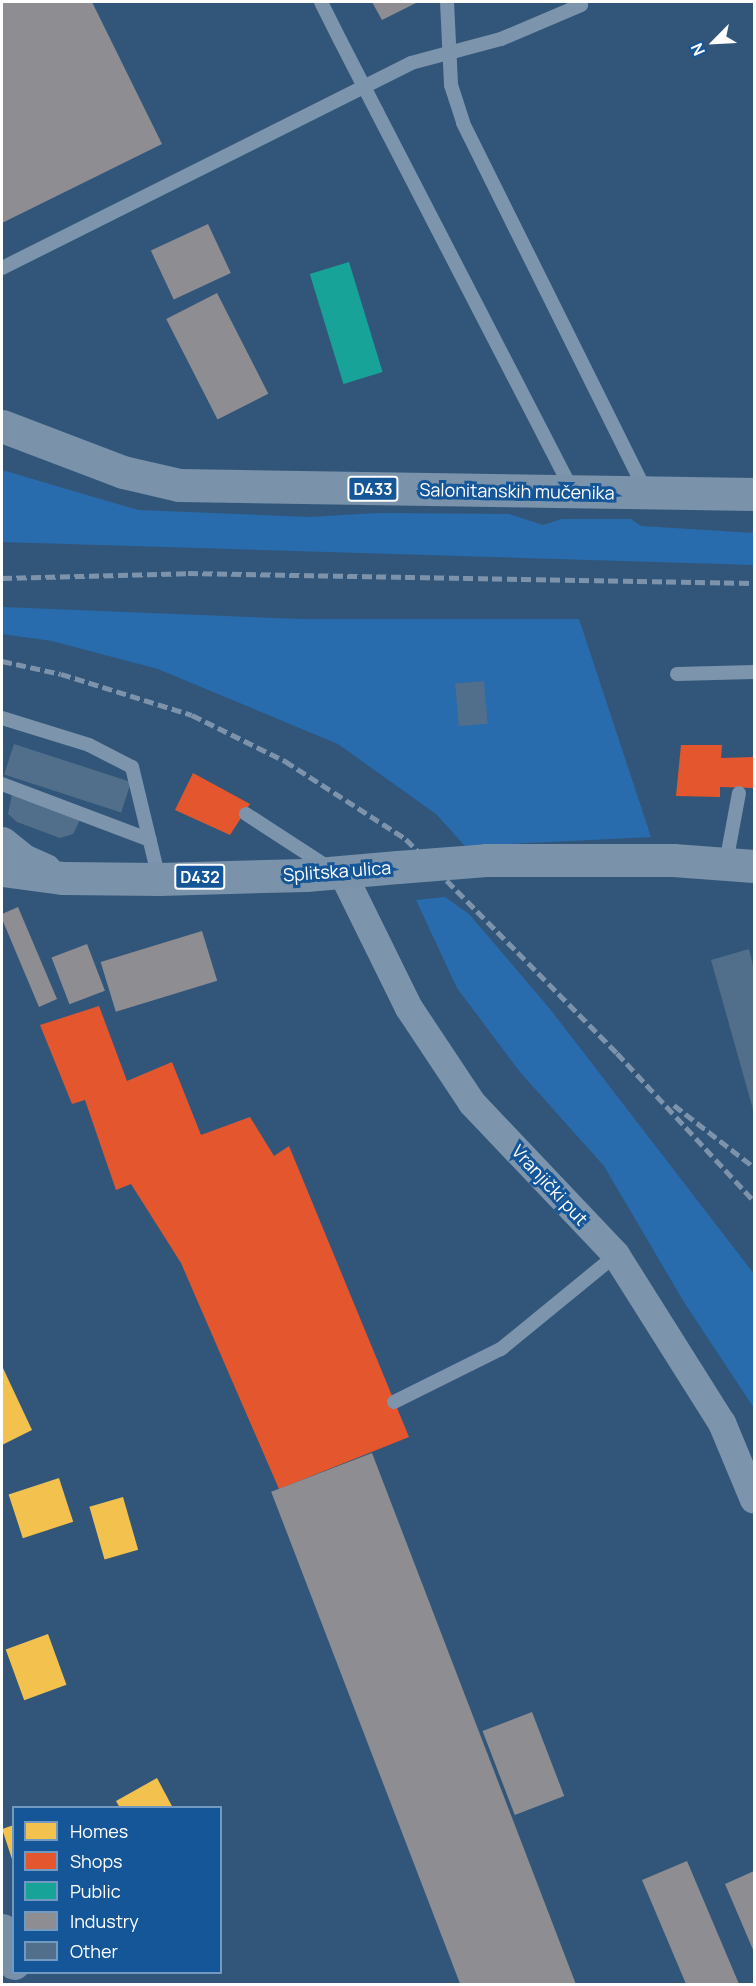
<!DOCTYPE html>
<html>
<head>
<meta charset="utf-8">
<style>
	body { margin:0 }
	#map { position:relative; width:756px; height:1986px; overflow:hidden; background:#32567a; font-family:Manrope,sans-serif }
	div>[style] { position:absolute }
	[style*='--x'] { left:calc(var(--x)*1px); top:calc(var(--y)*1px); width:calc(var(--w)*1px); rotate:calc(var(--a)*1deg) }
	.green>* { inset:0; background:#286cae }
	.homes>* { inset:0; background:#f2c14e; transform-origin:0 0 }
	.shops>* { inset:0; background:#e4572e }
	.public>* { inset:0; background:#17a398; transform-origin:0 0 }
	.industry>* { inset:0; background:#8d8d92; transform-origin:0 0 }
	.building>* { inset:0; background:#516e8a; transform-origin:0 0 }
	.lane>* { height:14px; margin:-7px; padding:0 7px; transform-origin:7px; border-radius:7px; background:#7c94ac }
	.street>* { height:28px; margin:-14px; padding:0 14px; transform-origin:14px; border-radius:14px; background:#7c94ac }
	.secondary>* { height:33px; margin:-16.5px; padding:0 16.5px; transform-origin:16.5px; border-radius:16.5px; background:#7790a8 }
	.primary>* { height:33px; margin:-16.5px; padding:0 16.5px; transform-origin:16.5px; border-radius:16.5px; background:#7a92aa }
	.rail>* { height:4.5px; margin-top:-2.25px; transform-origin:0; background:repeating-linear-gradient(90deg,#7d93ab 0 10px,transparent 0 14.5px) }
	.lane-bridge>* { height:14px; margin:-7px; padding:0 7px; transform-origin:7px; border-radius:7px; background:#7c94ac }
	.primary-bridge>* { height:33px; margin:-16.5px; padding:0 16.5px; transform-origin:16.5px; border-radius:16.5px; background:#7a92aa }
	span { translate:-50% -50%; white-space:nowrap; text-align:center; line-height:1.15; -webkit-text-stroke:6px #145698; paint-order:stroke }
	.shield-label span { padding:2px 4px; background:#145698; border:2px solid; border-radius:4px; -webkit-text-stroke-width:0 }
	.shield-label { font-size:16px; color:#fff; font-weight:700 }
	.street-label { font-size:18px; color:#fff }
	.frame { position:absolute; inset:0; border:3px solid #fff; pointer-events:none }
	.legend { position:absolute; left:12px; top:1806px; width:210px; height:168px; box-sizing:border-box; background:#145698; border:2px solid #729ac1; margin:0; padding:8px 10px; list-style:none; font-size:18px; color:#fff }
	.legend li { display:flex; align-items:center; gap:12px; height:30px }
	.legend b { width:30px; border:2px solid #729ac1 }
	.north { position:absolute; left:684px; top:12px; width:60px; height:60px; -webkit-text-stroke:4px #145698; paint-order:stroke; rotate:246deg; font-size:16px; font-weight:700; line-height:24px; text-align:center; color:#fff }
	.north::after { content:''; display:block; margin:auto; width:21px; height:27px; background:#fff; clip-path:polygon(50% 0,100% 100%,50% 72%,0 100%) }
</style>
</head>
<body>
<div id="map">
	<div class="green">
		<div style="clip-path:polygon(2px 470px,138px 510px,309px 517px,378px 513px,509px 514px,543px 525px,562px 519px,631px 519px,641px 526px,754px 533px,754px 565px,2px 542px)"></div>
		<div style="clip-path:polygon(2px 607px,299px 619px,579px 619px,651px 837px,465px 846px,436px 814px,338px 744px,158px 669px,52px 641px,2px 634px)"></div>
		<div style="clip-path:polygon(445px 897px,469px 914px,550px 1009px,754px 1274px,754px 1408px,684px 1302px,604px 1166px,520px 1072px,457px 988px,416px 900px)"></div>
	</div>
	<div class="homes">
		<div style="clip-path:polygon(2px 1366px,32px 1430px,2px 1445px)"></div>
		<div style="left:59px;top:1478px;width:46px;height:53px;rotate:72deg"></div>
		<div style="left:123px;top:1497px;width:55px;height:35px;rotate:74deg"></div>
		<div style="left:48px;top:1634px;width:54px;height:45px;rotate:70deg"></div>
		<div style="clip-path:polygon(157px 1778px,173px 1808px,120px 1808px,116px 1801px)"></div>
		<div style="clip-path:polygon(14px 1825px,14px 1862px,13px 1862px,2px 1829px)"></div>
	</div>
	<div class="shops">
		<div style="clip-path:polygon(681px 745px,722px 745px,721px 758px,754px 757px,754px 788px,720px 787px,720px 797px,676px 796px)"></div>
		<div style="clip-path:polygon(193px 773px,250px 804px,230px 835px,175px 810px)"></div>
		<div style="clip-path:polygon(99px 1006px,127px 1081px,172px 1062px,201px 1135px,250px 1117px,274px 1156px,289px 1146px,409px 1437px,279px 1489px,181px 1263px,131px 1184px,116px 1190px,85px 1100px,72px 1104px,40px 1025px)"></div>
	</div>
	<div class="public">
		<div style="left:349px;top:262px;width:115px;height:41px;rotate:73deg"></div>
	</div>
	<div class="industry">
		<div style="clip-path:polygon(2px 2px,92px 2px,162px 144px,2px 223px)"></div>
		<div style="clip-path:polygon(372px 2px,415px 2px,416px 3px,382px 20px)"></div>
		<div style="left:208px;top:224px;width:54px;height:63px;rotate:65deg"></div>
		<div style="left:217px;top:293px;width:113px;height:57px;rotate:63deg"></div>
		<div style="clip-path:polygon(18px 907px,57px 999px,39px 1007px,2px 919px,2px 914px)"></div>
		<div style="left:202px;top:931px;width:52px;height:106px;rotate:73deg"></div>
		<div style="left:87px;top:944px;width:50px;height:38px;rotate:69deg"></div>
		<div style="left:372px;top:1453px;width:568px;height:108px;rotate:69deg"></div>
		<div style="left:532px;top:1712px;width:90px;height:53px;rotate:69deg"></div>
		<div style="clip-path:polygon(687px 1861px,739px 1984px,686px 1984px,642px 1880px)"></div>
		<div style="clip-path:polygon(754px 1871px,754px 1952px,725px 1884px)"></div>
	</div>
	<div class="building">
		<div style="left:484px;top:681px;width:43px;height:29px;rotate:85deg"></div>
		<div style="left:14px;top:744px;width:123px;height:32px;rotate:18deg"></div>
		<div style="clip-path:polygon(12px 794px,81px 818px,73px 834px,60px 838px,17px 822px,8px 814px)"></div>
		<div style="clip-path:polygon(749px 949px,754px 969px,754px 1113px,711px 960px)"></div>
	</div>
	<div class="lane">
		<div style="--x:321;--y:2;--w:42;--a:63.4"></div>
		<div style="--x:447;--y:2;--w:83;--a:87.2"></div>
		<div style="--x:451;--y:85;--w:40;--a:72"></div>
		<div style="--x:463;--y:123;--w:411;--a:63.6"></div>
		<div style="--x:377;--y:112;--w:427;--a:62.7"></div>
		<div style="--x:2;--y:268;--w:457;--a:-26.6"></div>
		<div style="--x:411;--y:63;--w:93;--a:-14.9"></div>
		<div style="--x:501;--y:39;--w:87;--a:-23"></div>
		<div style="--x:677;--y:674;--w:77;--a:-1.5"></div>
		<div style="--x:2;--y:718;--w:91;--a:17.2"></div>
		<div style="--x:89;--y:745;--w:48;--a:27.1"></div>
		<div style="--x:132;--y:767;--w:115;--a:76.4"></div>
		<div style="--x:2;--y:784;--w:158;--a:20.7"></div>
		<div style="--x:246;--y:814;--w:99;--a:33"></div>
		<div style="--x:726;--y:863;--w:71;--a:-79.5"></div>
		<div style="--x:394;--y:1402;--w:119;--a:-26.4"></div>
		<div style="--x:501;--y:1349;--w:149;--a:-39.3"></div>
	</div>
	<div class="street">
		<div style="--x:342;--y:872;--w:152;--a:63.8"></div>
		<div style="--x:409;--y:1008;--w:114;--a:56.4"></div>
		<div style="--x:472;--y:1103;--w:209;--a:46.5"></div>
		<div style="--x:616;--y:1255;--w:199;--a:57.8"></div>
		<div style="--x:722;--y:1423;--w:83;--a:67.4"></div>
	</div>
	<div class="secondary">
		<div style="--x:2;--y:1930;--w:35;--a:70"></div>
	</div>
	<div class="primary">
		<div style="--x:2;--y:426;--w:129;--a:20.8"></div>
		<div style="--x:123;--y:472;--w:57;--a:13.1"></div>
		<div style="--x:179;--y:485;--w:575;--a:0.9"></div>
		<div style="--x:2;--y:843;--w:27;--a:39"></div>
		<div style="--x:23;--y:860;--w:24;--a:24"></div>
		<div style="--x:486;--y:860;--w:187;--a:0"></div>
		<div style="--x:673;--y:860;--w:81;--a:4.2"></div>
		<div style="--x:2;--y:870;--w:62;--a:7.5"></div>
		<div style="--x:63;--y:878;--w:96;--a:0.6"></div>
		<div style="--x:159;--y:879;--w:147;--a:-1.6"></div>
		<div style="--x:306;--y:875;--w:92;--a:-5"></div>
	</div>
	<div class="rail">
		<div style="--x:2;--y:578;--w:186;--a:-1.5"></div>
		<div style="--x:188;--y:573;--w:566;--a:1.01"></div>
		<div style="--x:2;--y:661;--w:60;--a:12.4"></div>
		<div style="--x:61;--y:674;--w:137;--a:17.4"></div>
		<div style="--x:192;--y:715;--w:104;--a:26.3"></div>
		<div style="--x:285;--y:761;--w:144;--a:32.8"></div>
		<div style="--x:406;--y:839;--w:301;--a:45.4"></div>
		<div style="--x:617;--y:1053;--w:202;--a:47.2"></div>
		<div style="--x:674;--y:1105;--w:101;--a:37.8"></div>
	</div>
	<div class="lane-bridge">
		<div style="--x:340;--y:40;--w:81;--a:62.8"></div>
	</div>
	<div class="primary-bridge">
		<div style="--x:398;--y:867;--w:88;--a:-4.5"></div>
	</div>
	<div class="shield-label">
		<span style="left:373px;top:489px">D433</span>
		<span style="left:200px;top:877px">D432</span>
	</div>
	<div class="street-label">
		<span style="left:517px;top:491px;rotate:1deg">Salonitanskih mučenika</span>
		<span style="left:337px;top:871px;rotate:-4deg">Splitska ulica</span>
		<span style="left:550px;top:1185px;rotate:47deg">Vranjički put</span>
	</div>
	<div class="frame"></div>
	<ul class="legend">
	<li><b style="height:16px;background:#f2c14e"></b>Homes</li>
	<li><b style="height:16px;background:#e4572e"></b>Shops</li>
	<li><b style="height:16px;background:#17a398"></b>Public</li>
	<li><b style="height:16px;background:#8d8d92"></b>Industry</li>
	<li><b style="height:16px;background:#516e8a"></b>Other</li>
	</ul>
	<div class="north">N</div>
</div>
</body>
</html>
